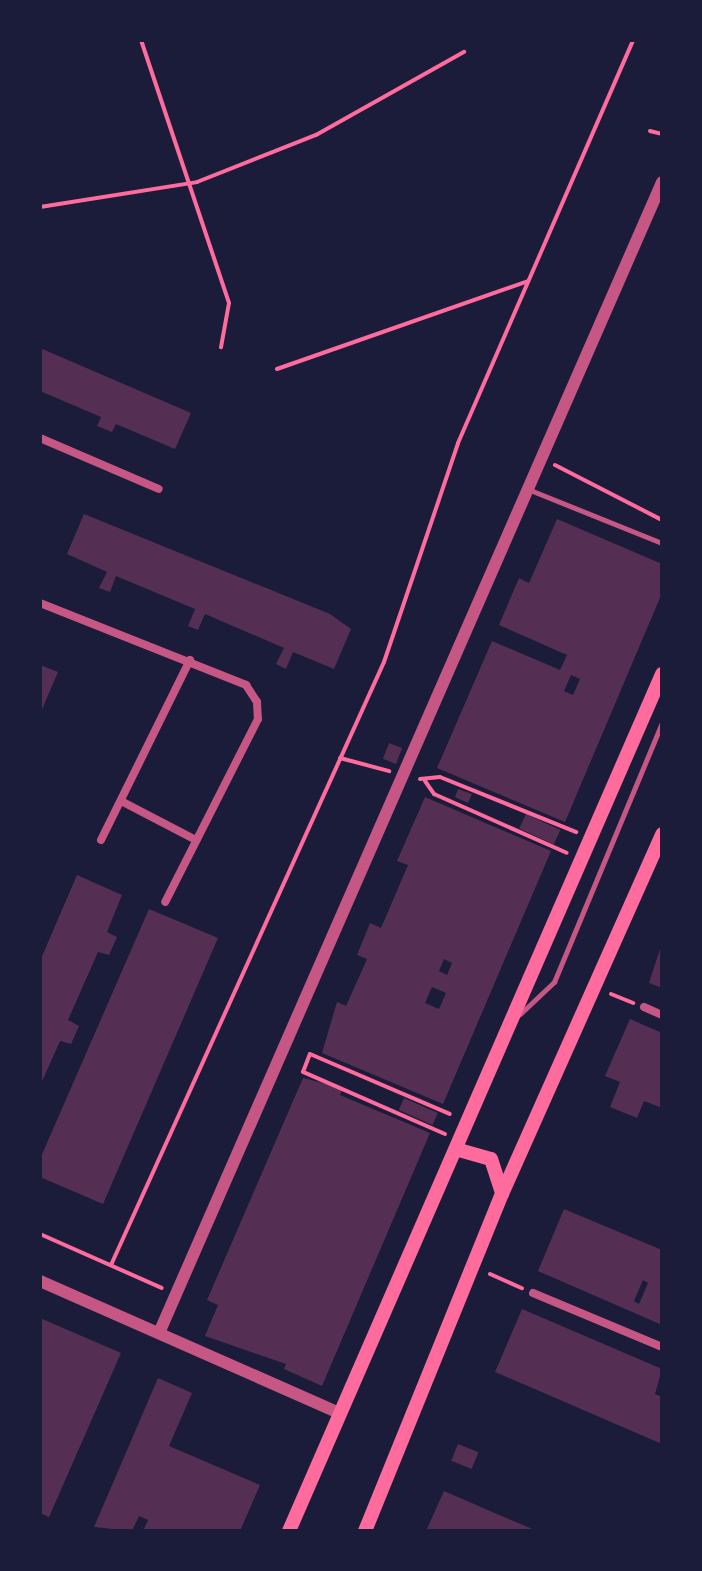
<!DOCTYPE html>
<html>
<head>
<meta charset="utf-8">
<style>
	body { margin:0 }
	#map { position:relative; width:702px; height:1571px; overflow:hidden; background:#1b1b3a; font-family:"Varela Round",sans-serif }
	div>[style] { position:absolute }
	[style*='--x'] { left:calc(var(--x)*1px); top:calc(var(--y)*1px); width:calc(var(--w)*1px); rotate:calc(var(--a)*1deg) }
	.building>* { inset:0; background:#542f53; transform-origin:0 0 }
	.path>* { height:4px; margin:-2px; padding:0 2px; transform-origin:2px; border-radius:2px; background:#ff6b9d }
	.service>* { height:5px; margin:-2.5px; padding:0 2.5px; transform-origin:2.5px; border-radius:2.5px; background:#c65784 }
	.minor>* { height:8px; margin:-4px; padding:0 4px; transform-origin:4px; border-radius:4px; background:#c65784 }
	.tertiary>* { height:12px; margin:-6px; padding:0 6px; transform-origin:6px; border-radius:6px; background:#c65784 }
	.primary>* { height:14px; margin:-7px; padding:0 7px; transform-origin:7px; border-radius:7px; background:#ff6b9d }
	span { translate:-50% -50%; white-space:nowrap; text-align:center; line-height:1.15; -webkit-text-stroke:8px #1b1b3a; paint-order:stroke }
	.frame { position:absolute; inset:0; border:42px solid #1b1b3a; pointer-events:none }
</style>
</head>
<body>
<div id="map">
	<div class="building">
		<div style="clip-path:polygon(40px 348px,191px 413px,175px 449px,116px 424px,112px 432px,97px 426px,101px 417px,40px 391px)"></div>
		<div style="clip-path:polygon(84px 514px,330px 614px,351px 629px,334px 669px,293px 652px,286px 669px,276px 664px,284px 648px,205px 614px,198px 630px,188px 626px,195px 609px,116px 576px,110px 592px,99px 588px,107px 572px,67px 554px)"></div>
		<div style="clip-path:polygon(evenodd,557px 519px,662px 564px,662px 593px,565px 822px,437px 768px,492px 641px,560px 670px,567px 655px,499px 625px,519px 578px,529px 583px,557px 519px,571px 675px,580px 679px,573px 695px,564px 691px,571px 675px)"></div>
		<div style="clip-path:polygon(40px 665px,58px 672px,40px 714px)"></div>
		<div style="left:389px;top:743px;width:14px;height:17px;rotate:21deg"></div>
		<div style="clip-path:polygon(458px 789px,472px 794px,468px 803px,455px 797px)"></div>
		<div style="clip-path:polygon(evenodd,425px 797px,551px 851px,443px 1104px,322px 1053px,337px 1002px,346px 1006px,367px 959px,357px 955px,370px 923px,381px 928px,408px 865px,397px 861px,425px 797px,444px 959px,452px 963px,447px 975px,439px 971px,444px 959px,425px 797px,432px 987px,446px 993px,439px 1009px,425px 1003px,432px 987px)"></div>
		<div style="left:526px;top:814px;width:38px;height:16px;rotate:25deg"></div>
		<div style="clip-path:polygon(77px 875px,122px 895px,107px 932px,117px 937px,109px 955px,98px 952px,68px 1020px,79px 1026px,71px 1044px,60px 1041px,40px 1086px,40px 961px)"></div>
		<div style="clip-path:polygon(149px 909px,218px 938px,103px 1204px,40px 1177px,40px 1159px)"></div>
		<div style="clip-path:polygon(662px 943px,662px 988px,649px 983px)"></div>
		<div style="clip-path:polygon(630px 1019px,662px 1033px,662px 1108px,644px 1101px,637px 1118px,610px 1107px,620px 1082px,605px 1076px)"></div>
		<div style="clip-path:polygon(303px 1078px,343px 1088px,340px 1095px,430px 1133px,322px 1386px,284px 1369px,286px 1364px,205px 1336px,218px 1305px,207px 1300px)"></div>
		<div style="left:404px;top:1098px;width:37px;height:13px;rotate:24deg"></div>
		<div style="clip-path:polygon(evenodd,564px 1209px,662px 1250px,662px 1325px,538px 1271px,564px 1209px,643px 1280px,648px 1283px,639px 1304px,634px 1301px,643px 1280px)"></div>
		<div style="clip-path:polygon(522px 1309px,662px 1369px,655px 1394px,662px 1397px,662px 1444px,495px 1372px)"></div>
		<div style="clip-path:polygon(40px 1318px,121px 1353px,49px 1517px,40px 1513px)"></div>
		<div style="clip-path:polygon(158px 1378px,192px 1393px,169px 1446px,260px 1485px,240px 1531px,143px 1531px,148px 1520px,139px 1516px,132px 1531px,94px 1527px)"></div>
		<div style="left:458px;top:1444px;width:22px;height:18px;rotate:22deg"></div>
		<div style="clip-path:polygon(444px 1491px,497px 1514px,537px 1531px,426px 1531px)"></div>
	</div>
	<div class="path">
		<div style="--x:141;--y:40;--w:277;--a:71.5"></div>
		<div style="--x:229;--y:303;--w:45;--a:100.3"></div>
		<div style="--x:650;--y:131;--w:12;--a:14"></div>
		<div style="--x:40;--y:207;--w:159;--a:-9"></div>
		<div style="--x:197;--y:182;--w:128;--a:-21.6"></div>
		<div style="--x:316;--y:135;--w:170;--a:-29.3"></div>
		<div style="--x:277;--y:369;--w:266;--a:-19.3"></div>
		<div style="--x:555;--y:465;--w:120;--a:27.2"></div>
		<div style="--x:340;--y:758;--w:51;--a:14.9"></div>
		<div style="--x:420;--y:779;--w:20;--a:-6"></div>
		<div style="--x:440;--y:777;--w:147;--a:22"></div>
		<div style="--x:425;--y:781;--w:16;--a:55"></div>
		<div style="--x:434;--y:794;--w:145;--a:23.9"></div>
		<div style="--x:611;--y:994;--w:24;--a:22"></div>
		<div style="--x:445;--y:1134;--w:155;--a:-156.4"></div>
		<div style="--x:303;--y:1072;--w:19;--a:-69"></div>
		<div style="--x:310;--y:1054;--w:152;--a:23.2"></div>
		<div style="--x:40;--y:1234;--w:133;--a:23.9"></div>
		<div style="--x:111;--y:1265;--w:662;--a:-65.64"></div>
		<div style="--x:384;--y:662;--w:231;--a:-71.3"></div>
		<div style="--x:458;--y:443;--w:439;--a:-66.5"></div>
		<div style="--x:490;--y:1274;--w:35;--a:24"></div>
	</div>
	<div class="service">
		<div style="--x:530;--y:490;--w:142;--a:21.9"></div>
		<div style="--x:520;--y:1014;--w:47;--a:-43.3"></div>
		<div style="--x:554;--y:982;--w:281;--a:-67.4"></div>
	</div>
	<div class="minor">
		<div style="--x:40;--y:438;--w:129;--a:23.2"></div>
		<div style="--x:40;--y:603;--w:222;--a:21.7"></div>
		<div style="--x:246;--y:685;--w:20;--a:57"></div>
		<div style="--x:257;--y:702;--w:17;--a:87"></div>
		<div style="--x:258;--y:719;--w:205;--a:116.9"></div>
		<div style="--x:121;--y:801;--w:85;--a:27.5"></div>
		<div style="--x:101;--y:840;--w:201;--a:-63.7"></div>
		<div style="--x:644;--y:1007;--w:20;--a:24"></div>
		<div style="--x:533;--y:1293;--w:140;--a:22.7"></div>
	</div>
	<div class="tertiary">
		<div style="--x:40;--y:1281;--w:327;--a:23.8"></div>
		<div style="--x:159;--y:1333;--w:1256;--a:-66.39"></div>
	</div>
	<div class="primary">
		<div style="--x:459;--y:1150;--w:33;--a:16"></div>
		<div style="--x:491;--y:1159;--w:36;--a:72"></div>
		<div style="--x:289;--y:1531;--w:935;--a:-66.48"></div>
		<div style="--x:365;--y:1531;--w:364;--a:-67.9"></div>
		<div style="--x:502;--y:1194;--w:394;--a:-66"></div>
	</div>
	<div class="frame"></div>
</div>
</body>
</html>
